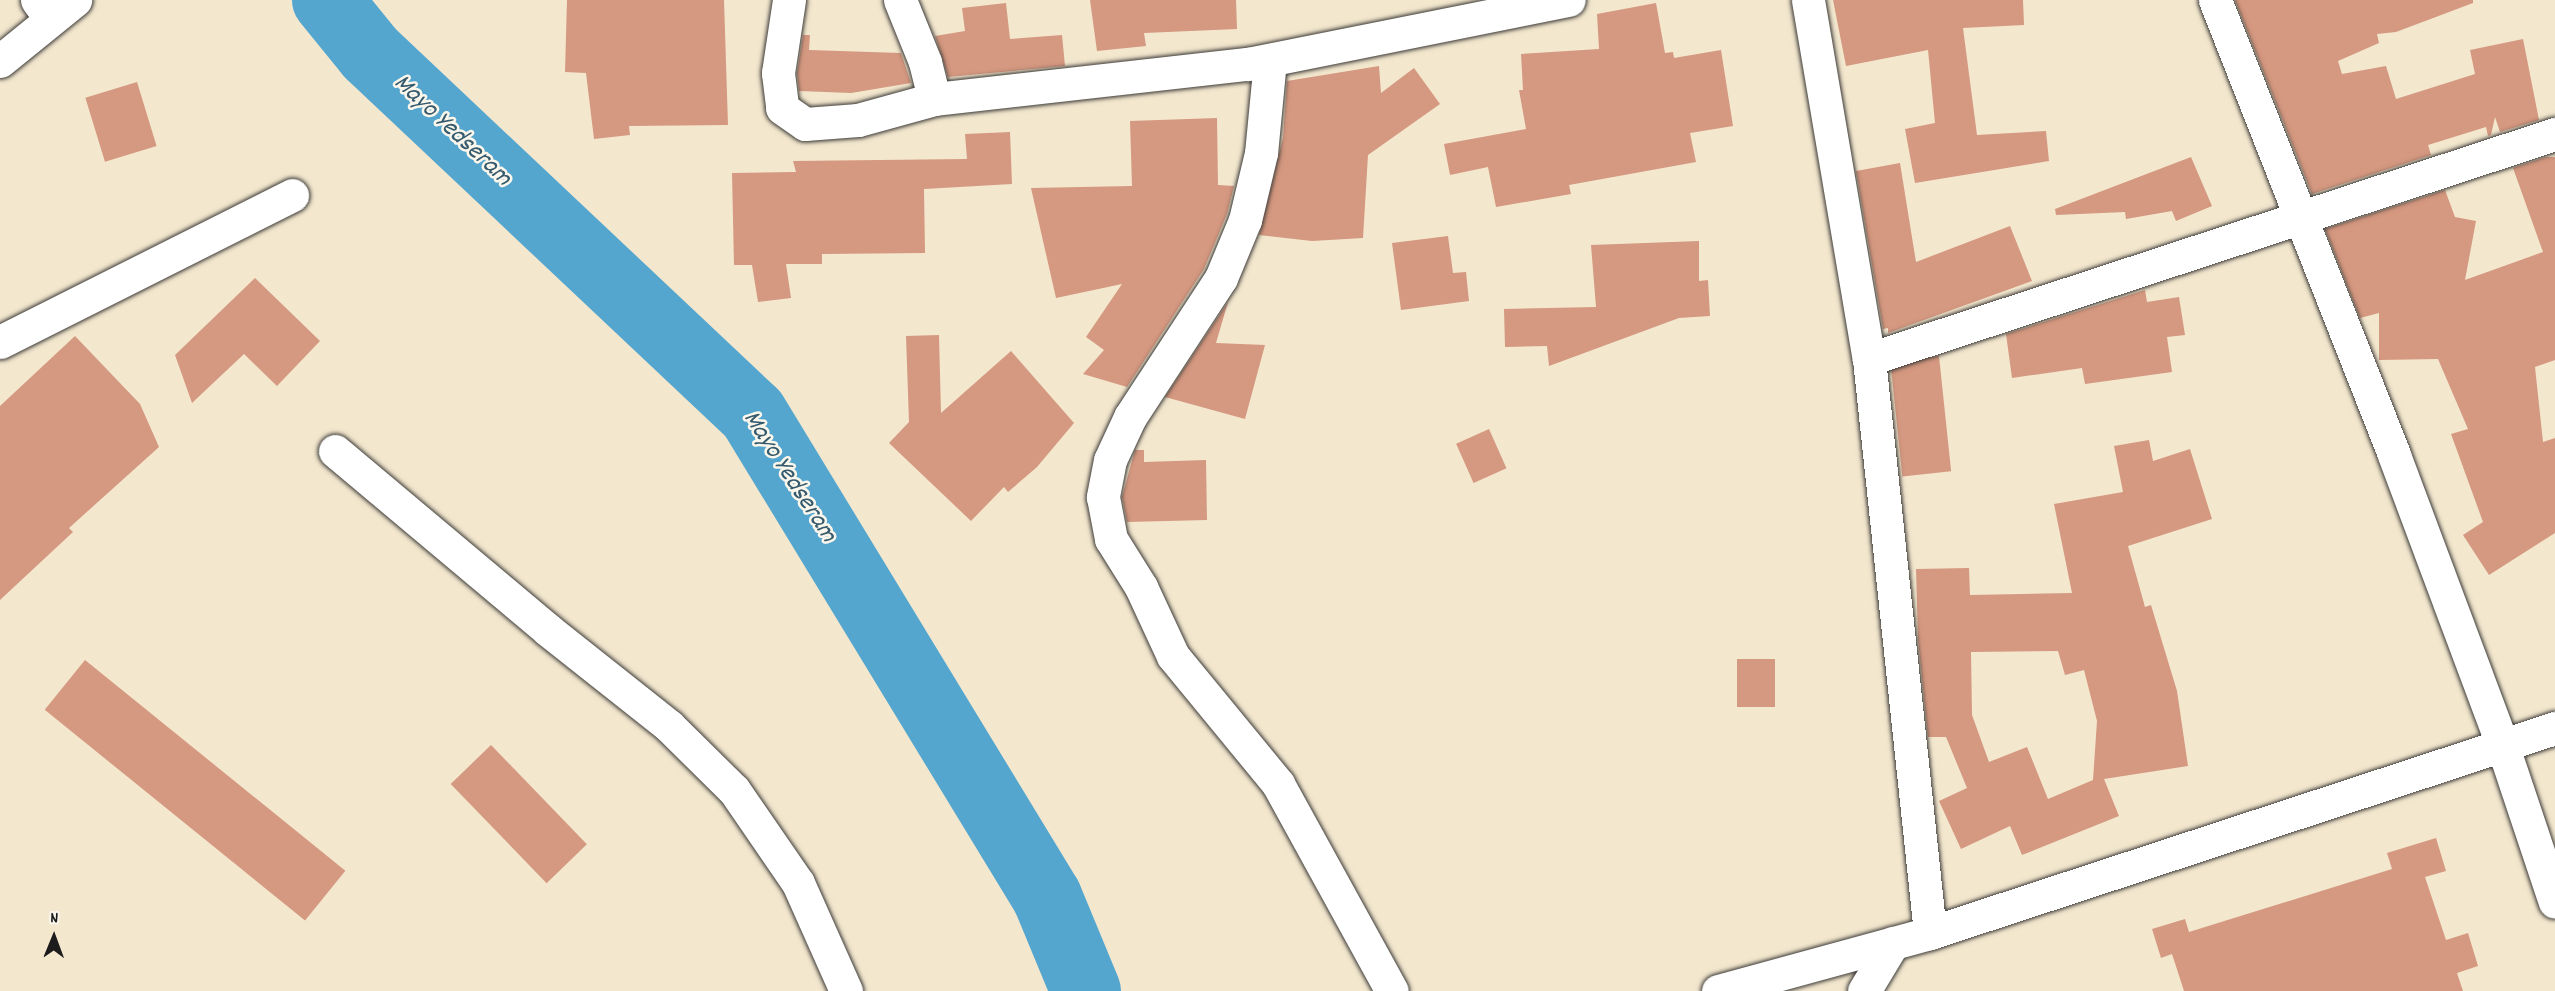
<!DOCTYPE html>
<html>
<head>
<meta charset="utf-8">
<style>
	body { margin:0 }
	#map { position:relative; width:2555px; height:991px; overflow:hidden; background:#f3e7ce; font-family:Dekko,sans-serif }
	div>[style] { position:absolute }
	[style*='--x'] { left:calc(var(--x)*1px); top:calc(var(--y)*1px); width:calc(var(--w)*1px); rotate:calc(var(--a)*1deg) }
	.river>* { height:70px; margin:-35px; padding:0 35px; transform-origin:35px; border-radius:35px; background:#54a6cf }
	.building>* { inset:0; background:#d59880; transform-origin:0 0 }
	.roads { filter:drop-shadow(0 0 2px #3c3a37) drop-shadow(0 0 2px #3c3a37) }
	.minor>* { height:33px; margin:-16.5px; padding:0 16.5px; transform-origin:16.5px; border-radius:16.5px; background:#fff }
	.tertiary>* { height:33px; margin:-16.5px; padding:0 16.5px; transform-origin:16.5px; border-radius:16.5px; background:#fff }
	span { translate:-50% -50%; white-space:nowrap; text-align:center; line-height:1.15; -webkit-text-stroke:5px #fbf7ec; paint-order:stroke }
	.water-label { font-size:26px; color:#355a6d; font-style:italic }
	.north { position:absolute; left:24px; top:907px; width:60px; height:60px; -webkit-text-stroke:4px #fbf7ec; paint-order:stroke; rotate:1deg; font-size:16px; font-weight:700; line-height:24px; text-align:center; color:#1c1c1c }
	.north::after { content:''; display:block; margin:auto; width:21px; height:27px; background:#1c1c1c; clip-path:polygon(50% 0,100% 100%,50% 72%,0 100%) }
</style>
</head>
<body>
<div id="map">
	<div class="river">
		<div style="--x:327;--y:0;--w:68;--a:50.9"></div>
		<div style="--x:370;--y:53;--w:526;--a:43.31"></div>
		<div style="--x:753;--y:414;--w:565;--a:58.67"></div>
		<div style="--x:1047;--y:897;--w:102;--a:67.5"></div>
	</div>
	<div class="building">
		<div style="clip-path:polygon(567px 0,724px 0,728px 125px,629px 126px,630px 135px,594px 139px,586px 73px,565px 72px)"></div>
		<div style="clip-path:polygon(1090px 0,1236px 0,1237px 29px,1144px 33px,1146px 46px,1097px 51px)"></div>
		<div style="clip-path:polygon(1833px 0,2023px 0,2024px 25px,1963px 28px,1977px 135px,2046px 131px,2049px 161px,1915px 183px,1905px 129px,1935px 123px,1928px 50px,1846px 66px)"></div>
		<div style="clip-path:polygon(2235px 0,2473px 0,2473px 3px,2396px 32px,2377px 34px,2379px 43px,2338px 61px,2342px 74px,2386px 66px,2396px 99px,2475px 74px,2470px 50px,2523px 39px,2539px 120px,2500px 132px,2495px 117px,2491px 135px,2488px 136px,2486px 127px,2428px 145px,2431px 155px,2312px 194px)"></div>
		<div style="clip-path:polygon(1006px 3px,1010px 39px,1062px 35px,1065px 66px,948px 77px,935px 36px,965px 31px,962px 8px)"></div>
		<div style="clip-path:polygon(1656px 3px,1665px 53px,1673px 52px,1674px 58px,1721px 50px,1733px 126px,1690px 133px,1696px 162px,1569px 185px,1571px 194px,1496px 207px,1488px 167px,1450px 175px,1444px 144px,1526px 129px,1519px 90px,1523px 90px,1521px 54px,1599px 49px,1597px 14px)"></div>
		<div style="clip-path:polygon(803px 35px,810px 35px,809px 50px,901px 53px,911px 83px,851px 93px,799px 91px,797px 73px)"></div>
		<div style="clip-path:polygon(1379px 66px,1381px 93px,1414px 68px,1440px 104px,1368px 155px,1363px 238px,1312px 241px,1259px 235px,1283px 138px,1287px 81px)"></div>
		<div style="left:137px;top:82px;width:67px;height:54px;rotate:73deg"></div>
		<div style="clip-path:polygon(1217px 118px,1218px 185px,1234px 186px,1227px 214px,1204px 269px,1127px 387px,1083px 374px,1104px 350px,1086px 337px,1122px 284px,1056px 298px,1031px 188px,1132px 186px,1130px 121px)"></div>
		<div style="clip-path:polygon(1010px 132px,1012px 184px,924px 189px,925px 253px,822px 254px,822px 264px,786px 264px,791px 298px,758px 302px,752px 265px,734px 265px,732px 173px,796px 172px,793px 161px,967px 159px,965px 134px)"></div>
		<div style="clip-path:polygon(2191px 157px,2212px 206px,2176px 221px,2172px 211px,2126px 219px,2125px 212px,2056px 215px,2055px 209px)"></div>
		<div style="clip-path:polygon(2546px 157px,2555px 157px,2555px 360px,2535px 367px,2543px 442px,2555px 438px,2555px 533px,2489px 575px,2463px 535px,2483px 522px,2451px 434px,2468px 429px,2438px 359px,2379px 360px,2379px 313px,2360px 318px,2325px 229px,2445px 190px,2455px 217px,2476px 221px,2465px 280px,2543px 252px,2513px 168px)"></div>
		<div style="clip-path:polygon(1900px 163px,1916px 262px,2010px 226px,2032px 281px,1888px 333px,1888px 328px,1883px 329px,1856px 171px)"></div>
		<div style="clip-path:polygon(1448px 236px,1453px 273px,1466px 272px,1469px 301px,1401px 310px,1392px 243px)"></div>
		<div style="clip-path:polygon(1699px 241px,1699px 281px,1708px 280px,1710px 316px,1679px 318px,1549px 366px,1547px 346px,1505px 347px,1504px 309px,1596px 307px,1591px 245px)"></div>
		<div style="clip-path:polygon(255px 278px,320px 341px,277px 386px,244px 354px,192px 403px,175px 355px)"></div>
		<div style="clip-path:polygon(2145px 290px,2147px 302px,2179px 297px,2185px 335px,2167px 337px,2172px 372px,2085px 384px,2082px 368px,2012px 378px,2006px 334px)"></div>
		<div style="clip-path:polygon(1228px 302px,1216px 343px,1265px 345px,1245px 419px,1165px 397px)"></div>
		<div style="clip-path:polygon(939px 335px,941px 413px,1011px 351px,1074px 423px,1037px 467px,1008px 492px,1004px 487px,971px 521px,889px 443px,909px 422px,906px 336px)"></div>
		<div style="clip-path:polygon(75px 336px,140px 404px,159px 447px,69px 528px,73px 532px,0 600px,0 406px)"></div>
		<div style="left:1939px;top:356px;width:116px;height:49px;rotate:84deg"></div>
		<div style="left:1489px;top:429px;width:43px;height:36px;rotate:66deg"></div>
		<div style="clip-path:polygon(evenodd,2149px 440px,2153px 461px,2190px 449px,2212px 519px,2128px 546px,2145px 607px,2151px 605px,2177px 691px,2188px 766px,2104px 779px,2119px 816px,2022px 855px,2010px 826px,1961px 849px,1939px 801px,1967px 788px,1946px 737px,1928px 737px,1918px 640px,1916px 569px,1969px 568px,1970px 595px,2072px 593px,2054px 504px,2123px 492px,2114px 446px,2149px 440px,2058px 651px,2065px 675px,2084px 670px,2097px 721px,2093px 780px,2048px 799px,2027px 747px,1989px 762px,1972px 715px,1971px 652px,2058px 651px)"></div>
		<div style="clip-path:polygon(1135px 450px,1144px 450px,1144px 462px,1206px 460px,1207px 520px,1127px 522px,1122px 497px)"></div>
		<div style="left:1737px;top:659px;width:38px;height:48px"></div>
		<div style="left:85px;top:660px;width:335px;height:64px;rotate:39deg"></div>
		<div style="left:491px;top:745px;width:138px;height:56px;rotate:46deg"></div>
		<div style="clip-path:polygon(2436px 838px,2446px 871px,2425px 877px,2446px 940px,2468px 933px,2478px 966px,2457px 973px,2463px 991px,2184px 991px,2172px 954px,2161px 958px,2152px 929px,2185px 919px,2189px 932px,2392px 869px,2387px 853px)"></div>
	</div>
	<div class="roads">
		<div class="minor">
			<div style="--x:37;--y:0;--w:22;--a:54"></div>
			<div style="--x:789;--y:0;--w:74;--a:98.6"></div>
			<div style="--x:778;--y:73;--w:35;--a:83"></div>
			<div style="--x:782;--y:108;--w:28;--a:35"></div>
			<div style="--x:805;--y:124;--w:53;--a:-4.3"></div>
			<div style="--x:858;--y:120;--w:79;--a:-15.4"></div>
			<div style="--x:934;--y:99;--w:316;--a:-6.4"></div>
			<div style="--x:1248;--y:64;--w:327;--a:-11.3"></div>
			<div style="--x:900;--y:0;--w:67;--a:68"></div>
			<div style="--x:925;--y:62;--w:38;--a:76"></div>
			<div style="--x:1808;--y:0;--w:364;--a:80.4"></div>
			<div style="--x:1869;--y:359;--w:577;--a:83.93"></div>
			<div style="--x:1270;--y:60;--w:93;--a:95.5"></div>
			<div style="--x:1261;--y:153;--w:69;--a:103.4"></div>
			<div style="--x:1245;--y:220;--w:63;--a:112.5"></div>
			<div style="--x:1221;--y:278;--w:166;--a:123.2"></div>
			<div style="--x:1130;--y:417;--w:47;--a:114.9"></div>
			<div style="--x:1110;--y:460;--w:38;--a:101"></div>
			<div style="--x:1103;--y:497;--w:43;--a:79.2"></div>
			<div style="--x:1111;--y:539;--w:57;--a:58"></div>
			<div style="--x:1141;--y:587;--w:76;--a:65.1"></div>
			<div style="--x:1173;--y:656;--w:166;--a:50.6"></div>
			<div style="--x:1278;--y:784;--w:236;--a:61.2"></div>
			<div style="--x:0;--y:342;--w:327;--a:-26.7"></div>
			<div style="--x:1869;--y:359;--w:722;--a:-18.16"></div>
			<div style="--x:335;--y:451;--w:278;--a:40"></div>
			<div style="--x:548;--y:630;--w:154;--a:38.4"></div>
			<div style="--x:669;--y:726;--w:91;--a:44.6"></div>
			<div style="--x:734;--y:790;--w:113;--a:55.5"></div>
			<div style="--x:798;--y:883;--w:118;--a:66"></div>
			<div style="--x:1718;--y:991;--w:220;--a:-15.3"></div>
			<div style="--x:1930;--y:933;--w:658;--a:-18.16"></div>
			<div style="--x:1864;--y:991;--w:56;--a:-58.9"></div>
		</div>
		<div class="tertiary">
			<div style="--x:2215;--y:0;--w:489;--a:68.5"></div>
			<div style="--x:2394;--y:455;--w:312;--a:69.5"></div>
			<div style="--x:2503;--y:747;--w:163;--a:71.5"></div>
			<div style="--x:0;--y:61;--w:97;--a:-39.1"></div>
		</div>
	</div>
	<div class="water-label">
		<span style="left:452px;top:131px;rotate:43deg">Mayo Yedseram</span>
		<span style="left:789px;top:477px;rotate:57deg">Mayo Yedseram</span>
	</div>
	<div class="north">N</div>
</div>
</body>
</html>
